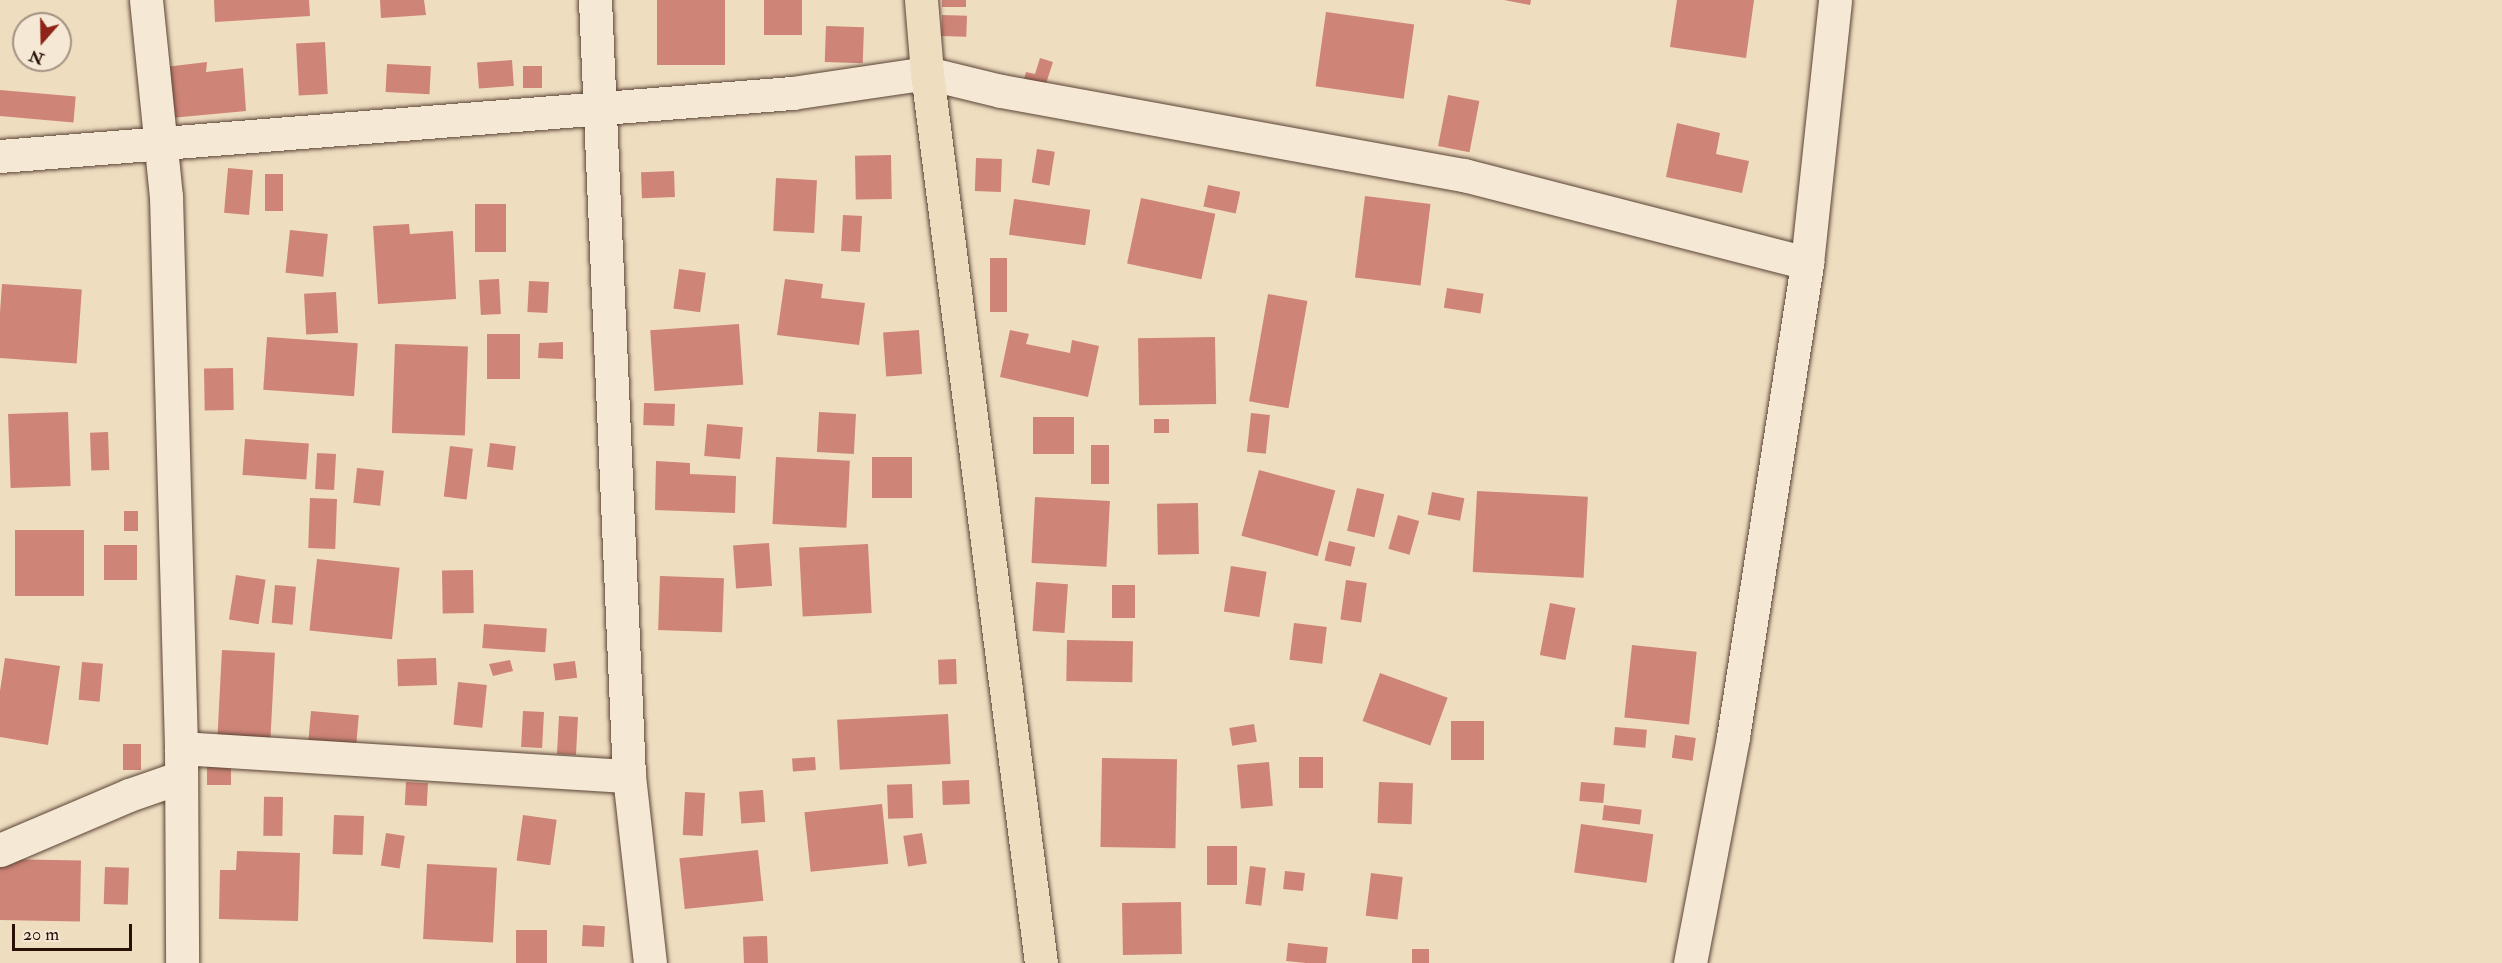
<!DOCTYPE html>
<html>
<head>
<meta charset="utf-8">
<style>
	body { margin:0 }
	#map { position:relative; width:2502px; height:963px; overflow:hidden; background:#efddc0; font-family:"IM FELL Double Pica",serif }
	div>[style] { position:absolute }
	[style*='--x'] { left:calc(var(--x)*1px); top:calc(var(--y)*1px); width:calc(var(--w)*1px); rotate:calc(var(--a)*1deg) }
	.building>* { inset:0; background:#ce8477; transform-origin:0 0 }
	.roads { filter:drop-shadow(0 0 2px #5a4335) drop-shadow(0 0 2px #5a4335) }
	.minor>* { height:33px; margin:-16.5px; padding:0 16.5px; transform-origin:16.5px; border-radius:16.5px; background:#f5e9d6 }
	.major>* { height:33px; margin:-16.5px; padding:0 16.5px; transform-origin:16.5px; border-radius:16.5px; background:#efddc0 }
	span { translate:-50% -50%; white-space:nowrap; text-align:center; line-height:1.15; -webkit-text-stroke:6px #f5e9d6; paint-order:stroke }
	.north { position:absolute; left:12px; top:12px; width:60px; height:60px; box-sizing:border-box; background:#f5e9d6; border:2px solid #a39283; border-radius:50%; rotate:200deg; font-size:16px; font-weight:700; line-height:24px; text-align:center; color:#281007 }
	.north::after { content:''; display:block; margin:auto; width:21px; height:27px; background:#8f2418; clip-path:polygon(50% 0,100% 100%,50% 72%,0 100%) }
	.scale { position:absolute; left:12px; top:924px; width:120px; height:27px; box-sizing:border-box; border:3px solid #281007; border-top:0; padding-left:8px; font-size:18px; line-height:21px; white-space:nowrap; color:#281007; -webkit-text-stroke:4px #f5e9d6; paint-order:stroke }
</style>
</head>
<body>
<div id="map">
	<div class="building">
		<div style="clip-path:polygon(214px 0,309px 0,310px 16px,215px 22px)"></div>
		<div style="clip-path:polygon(380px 0,424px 0,426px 15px,381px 18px)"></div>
		<div style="left:657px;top:0;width:68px;height:65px"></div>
		<div style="left:764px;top:0;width:38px;height:35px"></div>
		<div style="left:942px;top:0;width:24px;height:7px"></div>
		<div style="clip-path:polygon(1504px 0,1531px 0,1530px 5px)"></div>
		<div style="clip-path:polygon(1677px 0,1754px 0,1746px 58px,1670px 47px)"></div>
		<div style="left:1326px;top:12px;width:89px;height:75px;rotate:8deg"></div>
		<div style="left:942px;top:15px;width:25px;height:21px;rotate:2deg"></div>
		<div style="left:826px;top:26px;width:38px;height:36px;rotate:2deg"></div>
		<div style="left:325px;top:42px;width:52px;height:29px;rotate:87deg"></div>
		<div style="clip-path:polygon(1040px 58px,1053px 62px,1042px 96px,1021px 90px,1026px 72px,1035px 74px)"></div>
		<div style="left:512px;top:60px;width:26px;height:35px;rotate:86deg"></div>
		<div style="clip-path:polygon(207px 62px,206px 72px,243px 68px,246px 111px,171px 118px,165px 67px)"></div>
		<div style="left:387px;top:64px;width:44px;height:28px;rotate:3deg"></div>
		<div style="left:523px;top:66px;width:19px;height:22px"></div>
		<div style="left:0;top:90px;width:76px;height:26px;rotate:5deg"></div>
		<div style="left:1448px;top:95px;width:32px;height:52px;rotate:11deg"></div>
		<div style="clip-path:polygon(1677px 123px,1720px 133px,1716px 154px,1749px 161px,1742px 193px,1666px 177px)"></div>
		<div style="left:1037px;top:149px;width:18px;height:34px;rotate:9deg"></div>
		<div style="left:891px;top:155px;width:44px;height:36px;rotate:89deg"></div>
		<div style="left:976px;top:158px;width:26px;height:33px;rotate:2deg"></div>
		<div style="left:228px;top:168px;width:25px;height:45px;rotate:5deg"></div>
		<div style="left:674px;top:171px;width:26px;height:33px;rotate:88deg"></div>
		<div style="left:265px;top:174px;width:18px;height:37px"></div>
		<div style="left:776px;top:178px;width:41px;height:53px;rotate:3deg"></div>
		<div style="left:1208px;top:185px;width:33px;height:22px;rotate:12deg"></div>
		<div style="left:1365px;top:196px;width:66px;height:82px;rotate:7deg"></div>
		<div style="left:1141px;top:198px;width:76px;height:67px;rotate:12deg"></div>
		<div style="left:1014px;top:199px;width:77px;height:36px;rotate:8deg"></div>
		<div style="left:475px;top:204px;width:31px;height:48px"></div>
		<div style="left:843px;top:215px;width:19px;height:36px;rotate:3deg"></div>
		<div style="clip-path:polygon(409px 224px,410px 234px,453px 231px,456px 299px,378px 304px,373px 226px)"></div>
		<div style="left:290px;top:230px;width:38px;height:43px;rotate:6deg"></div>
		<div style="left:990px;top:258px;width:17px;height:54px"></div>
		<div style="left:679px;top:269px;width:27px;height:40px;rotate:8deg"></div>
		<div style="left:499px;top:279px;width:35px;height:20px;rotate:87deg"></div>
		<div style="clip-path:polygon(785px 279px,823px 284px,821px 298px,865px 303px,859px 345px,777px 335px)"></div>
		<div style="left:529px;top:281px;width:20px;height:31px;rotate:3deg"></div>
		<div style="left:2px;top:284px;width:80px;height:74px;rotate:4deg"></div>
		<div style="left:1447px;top:288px;width:37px;height:20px;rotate:9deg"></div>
		<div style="left:336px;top:292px;width:41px;height:32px;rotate:87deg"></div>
		<div style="left:1268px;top:294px;width:40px;height:109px;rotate:10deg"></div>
		<div style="left:739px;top:324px;width:61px;height:89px;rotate:86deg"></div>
		<div style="left:919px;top:330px;width:44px;height:36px;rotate:86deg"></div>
		<div style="clip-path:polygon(1010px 330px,1029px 334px,1026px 344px,1070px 353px,1072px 340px,1099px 346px,1088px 397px,1000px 377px)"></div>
		<div style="left:487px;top:334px;width:33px;height:45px"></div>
		<div style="left:267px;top:337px;width:91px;height:53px;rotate:4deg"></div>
		<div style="left:1215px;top:337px;width:67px;height:77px;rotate:89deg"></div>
		<div style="clip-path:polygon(563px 342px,563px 359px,538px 358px,539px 343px)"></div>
		<div style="left:395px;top:344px;width:73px;height:89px;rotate:2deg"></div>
		<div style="left:233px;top:368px;width:42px;height:29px;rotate:89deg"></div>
		<div style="left:644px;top:403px;width:31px;height:22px;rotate:2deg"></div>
		<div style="left:68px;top:412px;width:74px;height:60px;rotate:88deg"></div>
		<div style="left:819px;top:412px;width:37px;height:40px;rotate:3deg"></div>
		<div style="left:1251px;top:413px;width:19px;height:39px;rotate:6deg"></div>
		<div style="left:1074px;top:417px;width:37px;height:41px;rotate:90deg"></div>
		<div style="left:1154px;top:419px;width:15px;height:14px"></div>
		<div style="left:707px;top:424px;width:36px;height:32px;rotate:5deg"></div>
		<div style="left:108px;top:432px;width:38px;height:18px;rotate:88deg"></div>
		<div style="left:245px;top:439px;width:64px;height:36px;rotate:4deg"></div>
		<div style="left:490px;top:443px;width:26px;height:24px;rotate:7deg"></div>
		<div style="left:1091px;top:445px;width:18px;height:39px"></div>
		<div style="left:450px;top:446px;width:23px;height:51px;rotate:7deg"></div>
		<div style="left:317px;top:453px;width:19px;height:36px;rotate:3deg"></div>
		<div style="left:776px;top:457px;width:74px;height:67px;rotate:3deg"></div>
		<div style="left:872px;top:457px;width:40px;height:41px"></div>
		<div style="clip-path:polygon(656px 461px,690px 463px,690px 474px,736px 476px,735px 513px,655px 510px)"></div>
		<div style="left:357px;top:468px;width:27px;height:35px;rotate:6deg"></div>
		<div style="left:1259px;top:470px;width:79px;height:68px;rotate:15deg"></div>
		<div style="left:1357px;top:488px;width:28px;height:44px;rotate:13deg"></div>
		<div style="left:1477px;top:491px;width:111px;height:81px;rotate:3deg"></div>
		<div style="left:1432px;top:492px;width:33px;height:23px;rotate:11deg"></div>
		<div style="left:1035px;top:497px;width:75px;height:66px;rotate:3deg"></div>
		<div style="left:310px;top:498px;width:27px;height:50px;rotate:2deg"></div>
		<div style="left:1198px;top:503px;width:51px;height:41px;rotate:89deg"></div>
		<div style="left:124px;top:511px;width:14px;height:20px"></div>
		<div style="left:1398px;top:515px;width:22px;height:35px;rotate:16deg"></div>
		<div style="left:15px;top:530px;width:69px;height:66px"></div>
		<div style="left:1329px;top:541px;width:27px;height:20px;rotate:13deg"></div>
		<div style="left:769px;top:543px;width:43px;height:36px;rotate:86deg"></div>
		<div style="left:868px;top:544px;width:69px;height:69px;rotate:87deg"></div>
		<div style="left:104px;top:545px;width:33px;height:35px"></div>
		<div style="left:317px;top:559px;width:83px;height:72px;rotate:6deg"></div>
		<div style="left:1231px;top:566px;width:36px;height:46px;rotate:9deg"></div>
		<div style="left:473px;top:570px;width:43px;height:31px;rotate:89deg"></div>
		<div style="left:236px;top:575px;width:30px;height:45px;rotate:9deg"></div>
		<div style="left:660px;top:576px;width:64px;height:54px;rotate:2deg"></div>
		<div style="left:1346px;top:580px;width:21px;height:40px;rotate:8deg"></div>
		<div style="left:1036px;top:582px;width:32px;height:49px;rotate:4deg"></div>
		<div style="left:275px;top:585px;width:21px;height:38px;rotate:5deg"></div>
		<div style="left:1112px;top:585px;width:23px;height:33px"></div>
		<div style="left:1550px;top:603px;width:26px;height:53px;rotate:11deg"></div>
		<div style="left:1294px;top:623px;width:33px;height:37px;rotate:7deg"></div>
		<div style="left:484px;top:624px;width:63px;height:24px;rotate:4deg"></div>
		<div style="left:1067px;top:640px;width:66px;height:41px;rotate:1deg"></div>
		<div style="left:1632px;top:645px;width:65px;height:73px;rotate:6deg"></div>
		<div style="left:222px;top:650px;width:53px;height:86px;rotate:3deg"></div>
		<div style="clip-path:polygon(5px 658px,60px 666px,48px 745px,0 737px,0 691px)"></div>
		<div style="left:436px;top:658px;width:27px;height:39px;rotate:88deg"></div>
		<div style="left:956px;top:659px;width:25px;height:18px;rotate:88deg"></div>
		<div style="clip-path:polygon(510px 660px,513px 671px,493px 676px,489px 664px)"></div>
		<div style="left:575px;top:661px;width:17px;height:22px;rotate:83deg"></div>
		<div style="left:82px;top:662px;width:21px;height:38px;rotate:5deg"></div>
		<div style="left:1380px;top:673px;width:72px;height:51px;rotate:20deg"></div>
		<div style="left:458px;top:682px;width:29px;height:43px;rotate:6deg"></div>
		<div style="left:311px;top:711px;width:48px;height:42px;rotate:5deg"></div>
		<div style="left:523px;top:711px;width:21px;height:36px;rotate:3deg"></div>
		<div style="left:948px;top:714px;width:50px;height:111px;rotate:87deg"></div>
		<div style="left:559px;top:716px;width:19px;height:38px;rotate:3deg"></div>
		<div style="left:1451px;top:721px;width:33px;height:39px"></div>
		<div style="left:1254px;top:724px;width:18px;height:25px;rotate:81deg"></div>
		<div style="left:1615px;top:727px;width:32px;height:18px;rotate:5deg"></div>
		<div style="left:1675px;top:735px;width:21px;height:23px;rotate:8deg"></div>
		<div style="left:141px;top:744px;width:26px;height:18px;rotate:90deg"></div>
		<div style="left:815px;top:757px;width:13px;height:23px;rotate:86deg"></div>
		<div style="left:1299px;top:757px;width:24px;height:31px"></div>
		<div style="left:1102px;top:758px;width:75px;height:89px;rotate:1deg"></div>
		<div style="left:1269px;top:762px;width:44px;height:32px;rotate:85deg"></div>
		<div style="left:207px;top:765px;width:24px;height:20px"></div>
		<div style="left:969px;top:780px;width:24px;height:27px;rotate:88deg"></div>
		<div style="left:406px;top:782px;width:22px;height:23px;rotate:3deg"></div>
		<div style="left:1379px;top:782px;width:34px;height:41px;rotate:2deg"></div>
		<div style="left:1581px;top:782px;width:24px;height:19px;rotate:5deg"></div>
		<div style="left:912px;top:784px;width:34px;height:25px;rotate:88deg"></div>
		<div style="left:763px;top:790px;width:32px;height:24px;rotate:86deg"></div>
		<div style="left:685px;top:792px;width:20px;height:43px;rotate:3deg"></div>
		<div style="left:283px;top:797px;width:39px;height:19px;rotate:91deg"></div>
		<div style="left:882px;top:804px;width:60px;height:78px;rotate:84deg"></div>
		<div style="left:1604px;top:805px;width:38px;height:15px;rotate:7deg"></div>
		<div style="left:334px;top:815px;width:30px;height:39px;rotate:2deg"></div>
		<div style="left:523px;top:815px;width:34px;height:46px;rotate:8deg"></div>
		<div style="left:1581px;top:824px;width:73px;height:49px;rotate:8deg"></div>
		<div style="left:386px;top:833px;width:19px;height:33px;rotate:9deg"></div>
		<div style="left:922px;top:833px;width:31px;height:19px;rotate:81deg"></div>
		<div style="left:1207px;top:846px;width:30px;height:39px"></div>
		<div style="left:758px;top:850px;width:51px;height:79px;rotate:84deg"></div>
		<div style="clip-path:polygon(237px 851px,300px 853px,298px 921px,219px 919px,220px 870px,236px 870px)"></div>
		<div style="left:0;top:859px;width:81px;height:61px;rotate:1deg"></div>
		<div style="left:427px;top:864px;width:70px;height:75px;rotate:3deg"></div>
		<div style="left:1250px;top:866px;width:16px;height:38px;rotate:7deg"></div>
		<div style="left:105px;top:867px;width:24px;height:37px;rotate:2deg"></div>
		<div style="left:1285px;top:871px;width:20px;height:18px;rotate:6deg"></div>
		<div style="left:1371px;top:873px;width:32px;height:43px;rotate:7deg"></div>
		<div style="left:1181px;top:902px;width:52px;height:59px;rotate:89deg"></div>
		<div style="left:583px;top:925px;width:22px;height:21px;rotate:3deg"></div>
		<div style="left:516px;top:930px;width:31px;height:33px"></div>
		<div style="left:767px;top:936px;width:27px;height:24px;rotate:88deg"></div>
		<div style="left:1288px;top:943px;width:40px;height:18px;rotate:6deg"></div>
		<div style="left:1412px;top:949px;width:17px;height:14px"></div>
	</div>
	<div class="roads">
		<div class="minor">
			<div style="--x:146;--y:0;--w:197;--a:84.2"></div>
			<div style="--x:166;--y:196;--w:552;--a:88.44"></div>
			<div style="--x:181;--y:748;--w:215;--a:89.7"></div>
			<div style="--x:595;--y:0;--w:777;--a:87.49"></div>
			<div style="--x:629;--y:776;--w:188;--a:83.6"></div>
			<div style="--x:0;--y:156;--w:795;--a:-4.55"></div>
			<div style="--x:792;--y:93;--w:136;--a:-8.4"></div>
			<div style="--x:927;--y:73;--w:76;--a:13.7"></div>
			<div style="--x:1001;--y:91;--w:471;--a:10.3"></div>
			<div style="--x:1464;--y:175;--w:354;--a:14.4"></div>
			<div style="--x:181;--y:748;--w:449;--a:3.6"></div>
			<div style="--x:0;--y:850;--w:140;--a:-23.1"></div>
			<div style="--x:129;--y:795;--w:55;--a:-19.1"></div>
			<div style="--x:1690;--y:963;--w:230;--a:-79.2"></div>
			<div style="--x:1733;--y:737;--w:480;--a:-81.1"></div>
			<div style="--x:1807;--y:263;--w:264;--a:-83.9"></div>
		</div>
		<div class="major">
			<div style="--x:921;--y:0;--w:73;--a:85.3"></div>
			<div style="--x:927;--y:73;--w:897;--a:82.7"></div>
		</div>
	</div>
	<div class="north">N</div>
	<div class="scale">20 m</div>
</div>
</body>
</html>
